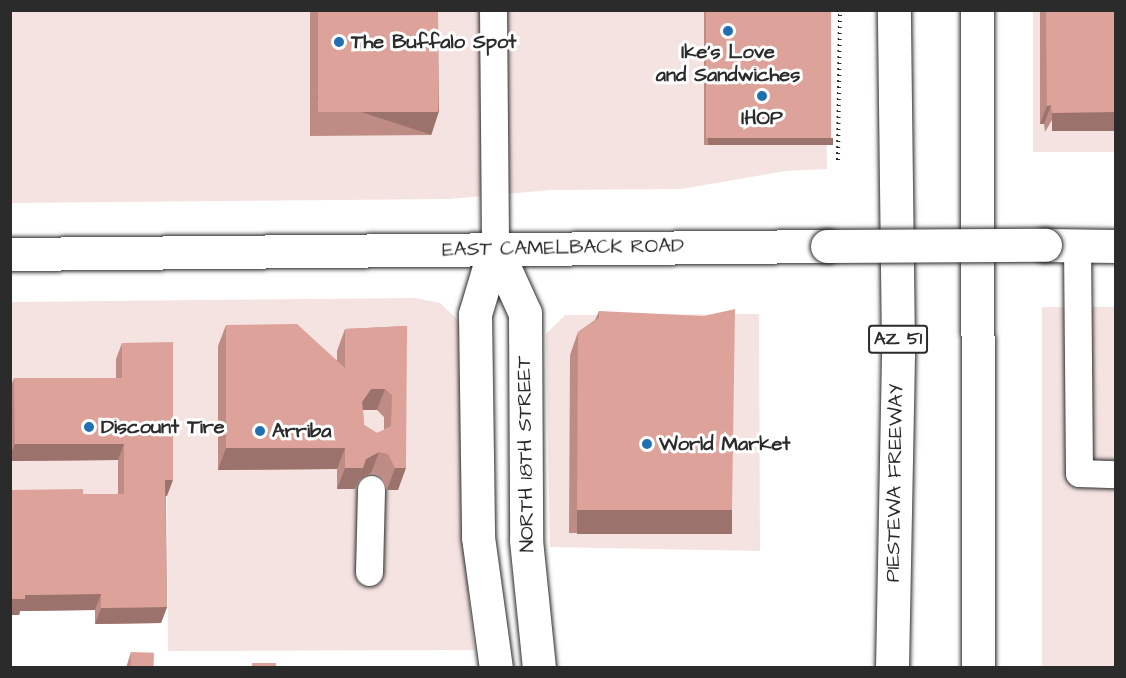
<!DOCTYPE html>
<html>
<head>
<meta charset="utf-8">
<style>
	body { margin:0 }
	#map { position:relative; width:1126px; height:678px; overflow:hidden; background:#fff; font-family:"Architects Daughter",sans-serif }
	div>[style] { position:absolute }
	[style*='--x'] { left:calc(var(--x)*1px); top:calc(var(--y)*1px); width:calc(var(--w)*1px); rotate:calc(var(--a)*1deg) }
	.built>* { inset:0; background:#f5e3e1; transform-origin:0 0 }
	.path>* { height:4px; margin-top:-2px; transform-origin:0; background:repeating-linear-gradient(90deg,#2b2b2b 0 1.5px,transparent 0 6px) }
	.roads { filter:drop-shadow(0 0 2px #2b2b2b) drop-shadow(0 0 2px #2b2b2b) }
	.minor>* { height:27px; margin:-13.5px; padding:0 13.5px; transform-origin:13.5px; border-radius:13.5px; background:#fff }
	.major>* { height:33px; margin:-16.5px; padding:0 16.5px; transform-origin:16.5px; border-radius:16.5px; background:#fff }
	.highway>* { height:33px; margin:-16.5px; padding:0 16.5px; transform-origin:16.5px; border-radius:16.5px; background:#fff }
	.bridges { filter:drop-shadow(0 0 2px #2b2b2b) drop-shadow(0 0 2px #2b2b2b) }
	.major-bridge>* { height:33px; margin:-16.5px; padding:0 16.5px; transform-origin:16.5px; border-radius:16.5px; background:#fff }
	.wall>* { inset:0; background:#be8c85; transform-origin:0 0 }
	.shaded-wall>* { inset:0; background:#9b726c; transform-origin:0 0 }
	.building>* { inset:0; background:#dda39b; transform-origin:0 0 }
	.dots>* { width:16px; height:16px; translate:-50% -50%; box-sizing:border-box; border:3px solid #fff; border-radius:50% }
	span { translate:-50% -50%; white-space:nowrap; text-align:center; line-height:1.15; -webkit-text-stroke:6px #fff; paint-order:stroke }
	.shield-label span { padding:2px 4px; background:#fff; border:2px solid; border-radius:4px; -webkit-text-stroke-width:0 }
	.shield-label { font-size:18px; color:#2b2b2b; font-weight:700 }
	.poi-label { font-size:20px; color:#2b2b2b; font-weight:700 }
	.left { translate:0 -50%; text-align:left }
	.street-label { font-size:20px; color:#2b2b2b }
	.frame { position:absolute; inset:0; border:12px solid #2b2b2b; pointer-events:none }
</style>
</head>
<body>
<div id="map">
	<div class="built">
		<div style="clip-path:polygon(10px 11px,825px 11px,827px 169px,785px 171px,681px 189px,551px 190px,449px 199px,11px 203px)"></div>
		<div style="left:1033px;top:11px;width:82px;height:141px"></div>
		<div style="clip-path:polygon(415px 298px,440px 303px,457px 319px,461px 330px,464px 548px,474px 650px,168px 651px,167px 496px,11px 499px,10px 302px)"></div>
		<div style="left:1115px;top:307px;width:360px;height:73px;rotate:90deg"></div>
		<div style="clip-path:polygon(759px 314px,760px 551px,550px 547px,546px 334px,565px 315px)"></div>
	</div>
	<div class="path">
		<div style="--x:838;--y:160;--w:150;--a:-89.2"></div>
	</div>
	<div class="roads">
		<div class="minor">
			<div style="--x:493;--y:10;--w:237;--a:89.5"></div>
			<div style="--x:1077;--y:245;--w:228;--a:89.5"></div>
			<div style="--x:1079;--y:473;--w:37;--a:2"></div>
			<div style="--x:369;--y:572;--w:83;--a:-88.6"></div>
		</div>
		<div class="major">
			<div style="--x:1045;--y:245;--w:71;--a:0.8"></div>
			<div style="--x:495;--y:247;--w:72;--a:65.6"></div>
			<div style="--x:525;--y:313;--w:227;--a:89.7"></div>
			<div style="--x:526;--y:540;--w:129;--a:84.2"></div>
			<div style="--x:495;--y:247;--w:70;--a:106.6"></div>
			<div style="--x:475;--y:314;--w:223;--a:89.2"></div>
			<div style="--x:478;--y:537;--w:132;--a:82.2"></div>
			<div style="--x:10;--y:254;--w:817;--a:-0.56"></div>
		</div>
		<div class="highway">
			<div style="--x:977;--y:10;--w:658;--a:89.91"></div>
			<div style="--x:892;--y:668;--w:319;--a:-88.9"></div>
			<div style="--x:898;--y:349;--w:339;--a:-90.7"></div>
		</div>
	</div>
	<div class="bridges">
		<div class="major-bridge">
			<div style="--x:827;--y:246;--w:218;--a:-0.3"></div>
		</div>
	</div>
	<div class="wall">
		<div style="clip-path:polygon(310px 10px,438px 10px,439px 111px,431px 135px,310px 136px)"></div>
		<div style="left:704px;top:10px;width:127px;height:135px"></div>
		<div style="clip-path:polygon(1040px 10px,1116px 10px,1045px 132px,1044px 124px,1040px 124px)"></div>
		<div style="clip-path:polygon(599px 311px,732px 510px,724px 533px,569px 533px,570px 355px,578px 332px,595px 320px)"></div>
		<div style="clip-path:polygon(evenodd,226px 325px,337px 360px,337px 351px,345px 329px,407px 326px,398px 490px,387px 490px,380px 476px,371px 473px,359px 480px,355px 489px,337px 489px,337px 469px,218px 470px,218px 346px,226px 325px,363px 410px,377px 410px,384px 417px,384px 430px,377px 433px,364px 425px,363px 410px)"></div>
		<div style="clip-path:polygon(122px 343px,167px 496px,166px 496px,167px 607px,161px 623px,95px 624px,95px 610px,20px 611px,19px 615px,10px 615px,83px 494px,118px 494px,118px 460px,10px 461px,10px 389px,14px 378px,116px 378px,116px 359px)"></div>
		<div style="clip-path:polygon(131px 652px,154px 668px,126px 668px)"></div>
	</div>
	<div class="shaded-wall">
		<div style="clip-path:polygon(1051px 105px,1044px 124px,1040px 124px,1047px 106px)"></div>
		<div style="left:439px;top:111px;width:25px;height:120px;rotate:108deg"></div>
		<div style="left:1116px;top:112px;width:19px;height:64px;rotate:90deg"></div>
		<div style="left:708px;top:138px;width:125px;height:7px"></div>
		<div style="clip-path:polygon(371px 389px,385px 389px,377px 410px,363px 410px,362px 402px)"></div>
		<div style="clip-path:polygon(15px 444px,124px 444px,118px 460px,10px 461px,10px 456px)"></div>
		<div style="clip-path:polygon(226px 448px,345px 448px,337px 469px,218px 470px)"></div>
		<div style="clip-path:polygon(379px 452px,371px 473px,359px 480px,355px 489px,337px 489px,345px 468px,366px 459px)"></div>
		<div style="clip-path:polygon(395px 468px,406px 468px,398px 490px,387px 490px)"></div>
		<div style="clip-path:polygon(165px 480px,173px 480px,167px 496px,159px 496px)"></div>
		<div style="left:577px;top:510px;width:155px;height:24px"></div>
		<div style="clip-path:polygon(101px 594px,95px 610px,20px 611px,19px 615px,10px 615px,10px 599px,25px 595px)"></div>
		<div style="clip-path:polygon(167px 607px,161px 623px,95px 624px,101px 608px)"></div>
	</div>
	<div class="building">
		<div style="left:318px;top:10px;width:120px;height:102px"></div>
		<div style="left:706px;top:10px;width:125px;height:128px"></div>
		<div style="clip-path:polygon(1046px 10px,1116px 10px,1116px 112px,1052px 113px,1051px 105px,1047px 106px)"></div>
		<div style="clip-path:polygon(735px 309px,732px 510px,577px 510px,578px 332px,599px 318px,599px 311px,704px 316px)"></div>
		<div style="clip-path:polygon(evenodd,297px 324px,345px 368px,345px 329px,407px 326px,406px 468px,395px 468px,388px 454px,379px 452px,366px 459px,363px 468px,345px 468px,345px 448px,226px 448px,226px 325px,297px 324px,371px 389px,385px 389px,392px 395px,391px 426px,377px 433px,364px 425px,362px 402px,371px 389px)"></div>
		<div style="clip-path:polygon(173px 342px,173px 480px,165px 480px,167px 607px,101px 608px,101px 594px,25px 595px,25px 599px,10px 599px,10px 490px,83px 489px,83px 494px,124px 494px,124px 444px,15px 444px,14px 378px,122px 378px,122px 343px)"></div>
		<div style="left:131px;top:652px;width:23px;height:16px;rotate:2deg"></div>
		<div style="left:252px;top:663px;width:24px;height:5px"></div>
		<div style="left:350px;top:666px;width:90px;height:4px"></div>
	</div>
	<div class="dots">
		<div style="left:728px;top:31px;background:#1f6fb2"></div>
		<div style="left:339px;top:42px;background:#1f6fb2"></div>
		<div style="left:762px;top:96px;background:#1f6fb2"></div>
		<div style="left:89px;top:427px;background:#1f6fb2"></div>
		<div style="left:260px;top:431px;background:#1f6fb2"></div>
		<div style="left:647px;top:444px;background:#1f6fb2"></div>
	</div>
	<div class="shield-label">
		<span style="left:898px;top:339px">AZ 51</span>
	</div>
	<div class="poi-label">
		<span class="left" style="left:351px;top:42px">The Buffalo Spot</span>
		<span style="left:728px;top:64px">Ike's Love<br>and Sandwiches</span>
		<span style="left:762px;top:118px">IHOP</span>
		<span class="left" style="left:101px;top:427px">Discount Tire</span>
		<span class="left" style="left:272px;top:431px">Arriba</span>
		<span class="left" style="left:659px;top:444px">World Market</span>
	</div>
	<div class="street-label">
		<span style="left:563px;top:248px;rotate:-1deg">EAST CAMELBACK ROAD</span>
		<span style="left:526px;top:454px;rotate:-91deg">NORTH 18TH STREET</span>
		<span style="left:895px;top:483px;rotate:-89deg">PIESTEWA FREEWAY</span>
	</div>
	<div class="frame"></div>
</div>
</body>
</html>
